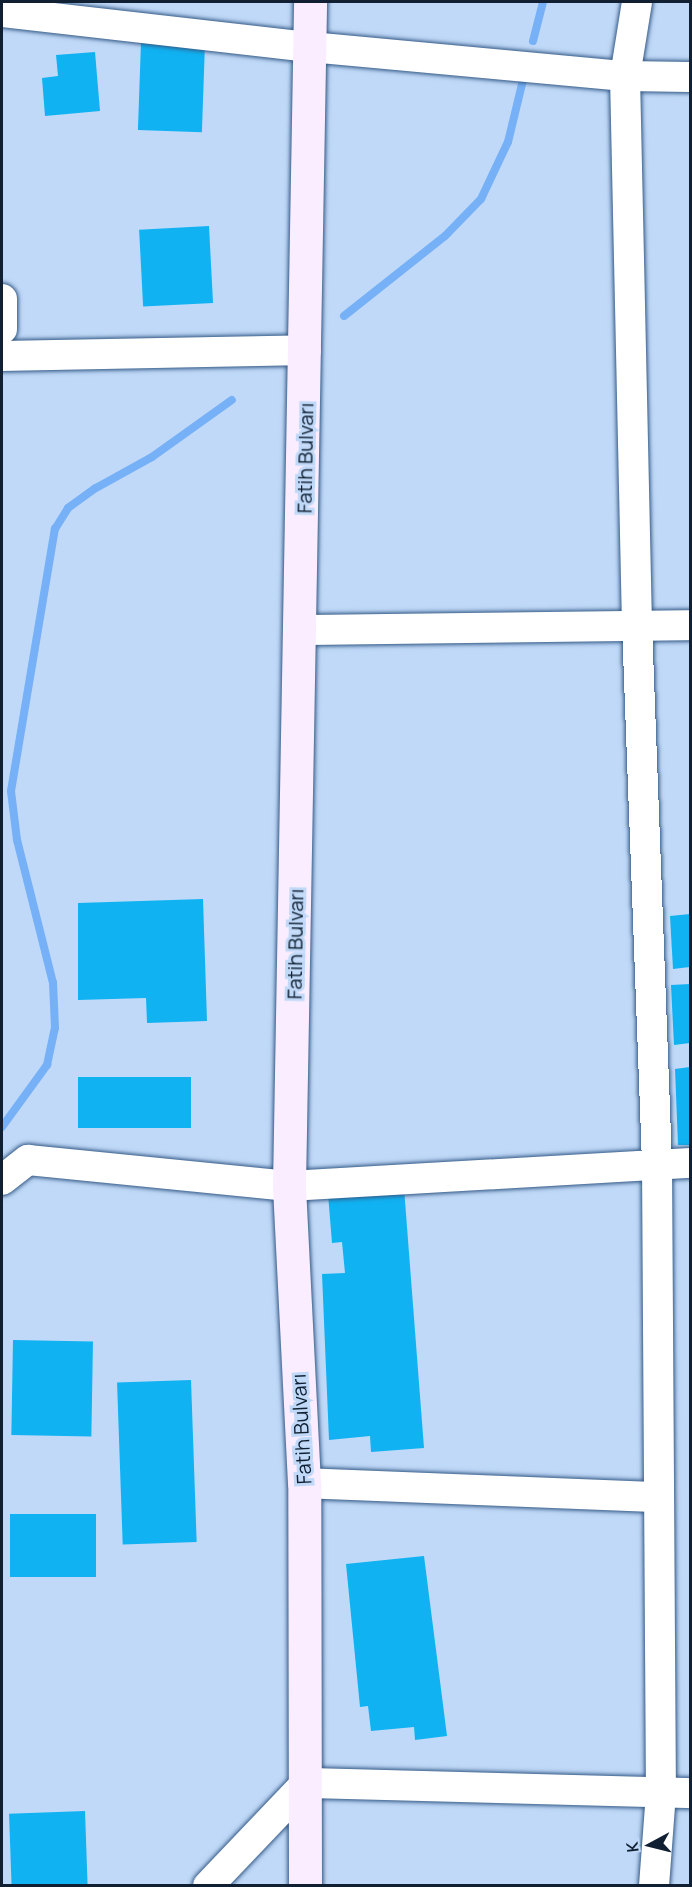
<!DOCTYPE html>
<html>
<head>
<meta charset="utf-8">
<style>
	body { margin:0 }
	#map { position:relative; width:692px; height:1887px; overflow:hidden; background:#c0d9f8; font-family:Manrope,sans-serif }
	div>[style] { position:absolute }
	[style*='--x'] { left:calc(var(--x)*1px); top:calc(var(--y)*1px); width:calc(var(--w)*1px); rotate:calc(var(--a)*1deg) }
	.stream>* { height:8px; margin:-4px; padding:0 4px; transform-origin:4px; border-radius:4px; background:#76b0f6 }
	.building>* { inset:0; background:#10b2f2; transform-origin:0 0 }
	.roads { filter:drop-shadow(0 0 2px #345a86) drop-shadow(0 0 2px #345a86) }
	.minor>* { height:30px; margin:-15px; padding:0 15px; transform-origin:15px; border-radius:15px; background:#fff }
	.secondary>* { height:33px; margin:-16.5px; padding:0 16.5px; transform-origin:16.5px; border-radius:16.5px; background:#f9edff }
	span { translate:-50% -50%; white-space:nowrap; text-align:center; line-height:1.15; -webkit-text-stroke:6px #c0d9f8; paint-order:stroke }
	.street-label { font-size:20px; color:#102032 }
	.frame { position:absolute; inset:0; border:3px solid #102032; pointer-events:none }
	.north { position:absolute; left:620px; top:1815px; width:60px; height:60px; -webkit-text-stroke:4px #c0d9f8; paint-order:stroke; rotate:263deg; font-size:16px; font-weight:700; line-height:24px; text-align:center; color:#102032 }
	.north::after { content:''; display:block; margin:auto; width:21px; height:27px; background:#102032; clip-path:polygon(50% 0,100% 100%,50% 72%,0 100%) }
</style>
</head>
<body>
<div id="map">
	<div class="stream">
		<div style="--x:533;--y:41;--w:40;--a:-75.6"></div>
		<div style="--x:344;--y:316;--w:129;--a:-38.4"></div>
		<div style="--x:445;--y:236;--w:52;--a:-45.8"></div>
		<div style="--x:481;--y:199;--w:63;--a:-64.7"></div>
		<div style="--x:508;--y:142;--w:60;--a:-76.4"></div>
		<div style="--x:2;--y:1127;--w:77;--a:-54"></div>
		<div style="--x:47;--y:1065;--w:38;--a:-78"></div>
		<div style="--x:55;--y:1028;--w:45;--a:-92.5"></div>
		<div style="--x:53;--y:983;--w:147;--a:-104.1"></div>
		<div style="--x:17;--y:840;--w:49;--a:-97"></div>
		<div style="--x:11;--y:791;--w:266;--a:-80.5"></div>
		<div style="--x:55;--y:529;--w:25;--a:-58"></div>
		<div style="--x:68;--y:508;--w:34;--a:-36"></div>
		<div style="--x:96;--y:488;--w:64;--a:-29"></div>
		<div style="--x:152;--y:457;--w:98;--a:-35.5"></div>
	</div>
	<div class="building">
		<div style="left:141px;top:42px;width:64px;height:88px;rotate:2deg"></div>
		<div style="clip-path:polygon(95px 52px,100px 111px,45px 116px,42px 78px,58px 76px,56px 55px)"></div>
		<div style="left:209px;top:226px;width:77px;height:70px;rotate:87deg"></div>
		<div style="clip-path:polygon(203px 899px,207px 1021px,147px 1023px,146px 998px,78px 1000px,78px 903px)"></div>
		<div style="clip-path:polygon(690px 914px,690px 967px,673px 969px,670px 916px)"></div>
		<div style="clip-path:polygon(690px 984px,690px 1043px,674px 1045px,671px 985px)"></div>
		<div style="clip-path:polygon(690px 1067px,690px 1145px,678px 1145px,675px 1069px)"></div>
		<div style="left:78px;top:1077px;width:113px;height:51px"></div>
		<div style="clip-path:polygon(404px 1188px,424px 1448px,371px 1452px,370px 1436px,329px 1440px,322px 1274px,345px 1273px,342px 1242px,332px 1243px,328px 1194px)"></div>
		<div style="left:13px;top:1340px;width:80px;height:95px;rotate:1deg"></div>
		<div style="left:191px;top:1380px;width:162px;height:74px;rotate:88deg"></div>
		<div style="left:10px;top:1514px;width:86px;height:63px"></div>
		<div style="clip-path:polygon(424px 1556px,447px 1736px,415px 1740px,414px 1727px,371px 1731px,368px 1706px,360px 1707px,346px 1564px)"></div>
		<div style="left:85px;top:1811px;width:75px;height:76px;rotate:88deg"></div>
	</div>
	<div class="roads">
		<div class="minor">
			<div style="--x:637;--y:2;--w:75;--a:99.2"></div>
			<div style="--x:625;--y:76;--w:549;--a:88.75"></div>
			<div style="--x:637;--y:625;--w:539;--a:87.87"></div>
			<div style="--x:657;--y:1164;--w:629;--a:89.64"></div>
			<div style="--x:661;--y:1793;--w:93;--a:94.3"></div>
			<div style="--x:2;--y:12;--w:310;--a:6.5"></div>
			<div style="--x:310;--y:47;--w:316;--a:5.3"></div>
			<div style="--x:625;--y:76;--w:65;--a:0.9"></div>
			<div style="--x:2;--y:299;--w:30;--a:90"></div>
			<div style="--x:2;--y:356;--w:304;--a:-1.1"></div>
			<div style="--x:303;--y:630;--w:387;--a:-0.7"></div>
			<div style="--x:2;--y:1180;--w:33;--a:-38"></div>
			<div style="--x:28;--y:1160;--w:262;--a:5.7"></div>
			<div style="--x:289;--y:1186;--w:402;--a:-3.3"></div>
			<div style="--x:304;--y:1483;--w:354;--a:2.3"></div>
			<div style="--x:208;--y:1886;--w:142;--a:-46.4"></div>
			<div style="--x:306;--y:1783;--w:384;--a:1.5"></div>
		</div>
		<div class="secondary">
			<div style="--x:305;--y:1886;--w:403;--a:-90.1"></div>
			<div style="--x:304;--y:1483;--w:297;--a:-92.9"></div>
			<div style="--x:289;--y:1186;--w:1184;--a:-88.98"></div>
		</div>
	</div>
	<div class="street-label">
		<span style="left:305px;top:458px;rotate:-89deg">Fatih Bulvarı</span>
		<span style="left:295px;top:944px;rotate:-89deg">Fatih Bulvarı</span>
		<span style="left:301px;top:1429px;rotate:-93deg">Fatih Bulvarı</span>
	</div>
	<div class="frame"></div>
	<div class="north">K</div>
</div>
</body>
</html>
